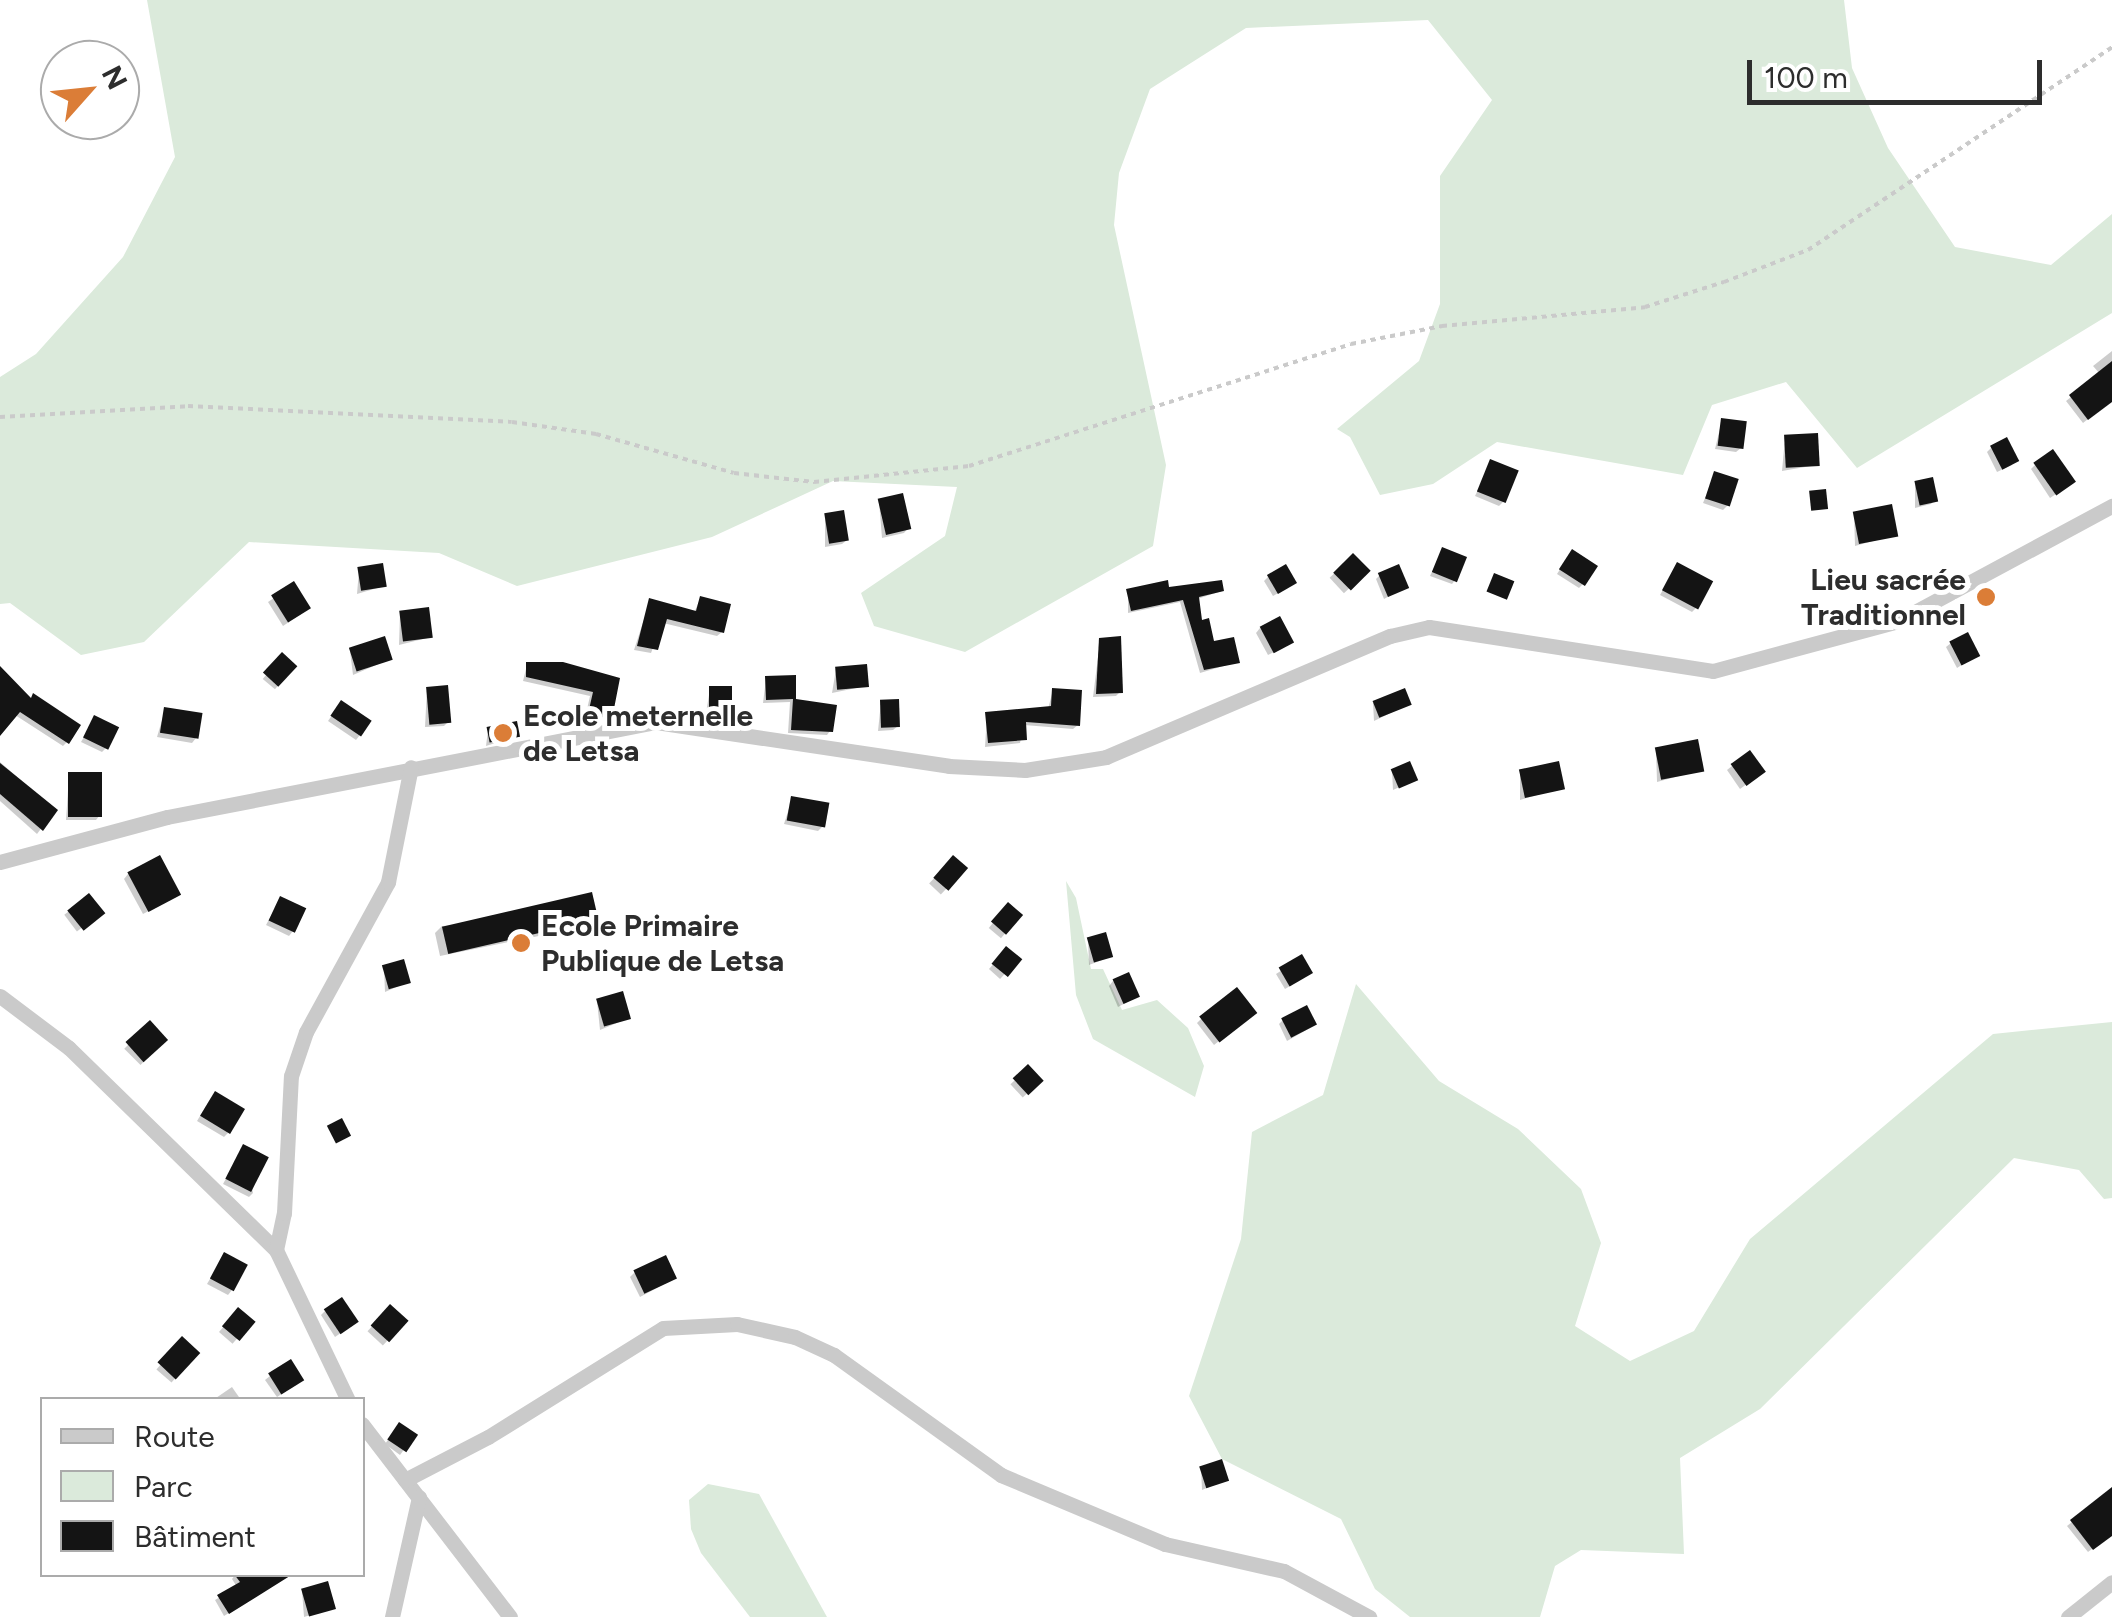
<!DOCTYPE html>
<html>
<head>
<meta charset="utf-8">
<style>
	body { margin:0 }
	#map { position:relative; width:2112px; height:1617px; overflow:hidden; background:#fff; font-family:Figtree,sans-serif }
	div>[style] { position:absolute }
	[style*='--x'] { left:calc(var(--x)*1px); top:calc(var(--y)*1px); width:calc(var(--w)*1px); rotate:calc(var(--a)*1deg) }
	.green>* { inset:0; background:#dbeadb }
	.shadow>* { inset:0; background:#0003; transform-origin:0 0 }
	.building>* { inset:0; background:#141414; transform-origin:0 0 }
	.path>* { height:4px; margin-top:-2px; transform-origin:0; background:repeating-linear-gradient(90deg,#cacaca 0 5px,transparent 0 10px) }
	.minor>* { height:15px; margin:-7.5px; padding:0 7.5px; transform-origin:7.5px; border-radius:7.5px; background:#cacaca }
	.dots>* { width:28px; height:28px; translate:-50% -50%; box-sizing:border-box; border:5px solid #fff; border-radius:50% }
	span { translate:-50% -50%; white-space:nowrap; text-align:center; line-height:1.15; -webkit-text-stroke:10px #fff; paint-order:stroke }
	.poi-label { font-size:30px; color:#2d2d2d; font-weight:700 }
	.right { translate:-100% -50%; text-align:right }
	.left { translate:0 -50%; text-align:left }
	.legend { position:absolute; left:40px; top:1397px; width:325px; height:180px; box-sizing:border-box; background:#fff; border:2px solid #ababab; margin:0; padding:12px 18px; list-style:none; font-size:30px; color:#2d2d2d }
	.legend li { display:flex; align-items:center; gap:20px; height:50px }
	.legend b { width:50px; border:2px solid #ababab }
	.north { position:absolute; left:40px; top:40px; width:100px; height:100px; box-sizing:border-box; background:#fff; border:2px solid #ababab; border-radius:50%; rotate:63deg; font-size:28px; font-weight:700; line-height:40px; text-align:center; color:#2d2d2d }
	.north::after { content:''; display:block; margin:auto; width:35px; height:45px; background:#db7d37; clip-path:polygon(50% 0,100% 100%,50% 72%,0 100%) }
	.scale { position:absolute; left:1747px; top:60px; width:295px; height:45px; box-sizing:border-box; border:5px solid #2d2d2d; border-top:0; padding-left:12px; font-size:30px; line-height:35px; white-space:nowrap; color:#2d2d2d; -webkit-text-stroke:8px #fff; paint-order:stroke }
</style>
</head>
<body>
<div id="map">
	<div class="green">
		<div style="clip-path:polygon(147px 0,1844px 0,1852px 68px,1888px 148px,1955px 247px,2051px 265px,2112px 214px,2112px 313px,1857px 468px,1786px 382px,1712px 405px,1683px 475px,1497px 442px,1433px 484px,1380px 495px,1350px 437px,1337px 429px,1419px 361px,1440px 304px,1440px 176px,1492px 100px,1428px 20px,1246px 28px,1150px 89px,1119px 173px,1114px 225px,1166px 465px,1153px 546px,965px 652px,874px 626px,861px 593px,945px 536px,957px 487px,833px 481px,712px 537px,517px 586px,439px 553px,249px 542px,144px 642px,81px 655px,10px 603px,0 604px,0 377px,36px 354px,123px 257px,175px 157px)"></div>
		<div style="clip-path:polygon(1066px 881px,1076px 898px,1091px 969px,1103px 969px,1122px 1010px,1157px 1000px,1188px 1028px,1204px 1066px,1195px 1097px,1093px 1039px,1076px 995px)"></div>
		<div style="clip-path:polygon(1356px 984px,1439px 1081px,1518px 1129px,1581px 1189px,1601px 1243px,1575px 1326px,1630px 1361px,1694px 1331px,1750px 1239px,1993px 1034px,2112px 1022px,2112px 1198px,2104px 1199px,2079px 1170px,2014px 1158px,1760px 1409px,1680px 1458px,1684px 1554px,1581px 1550px,1555px 1566px,1540px 1617px,1410px 1617px,1375px 1589px,1341px 1519px,1222px 1459px,1189px 1396px,1241px 1239px,1252px 1132px,1323px 1095px)"></div>
		<div style="clip-path:polygon(708px 1484px,759px 1494px,827px 1617px,750px 1617px,701px 1553px,691px 1529px,689px 1500px)"></div>
	</div>
	<div class="shadow">
		<div style="clip-path:polygon(2112px 351px,2112px 400px,2083px 423px,2066px 401px,2100px 374px,2093px 366px)"></div>
		<div style="clip-path:polygon(1722px 420px,1741px 448px,1736px 452px,1715px 449px)"></div>
		<div style="clip-path:polygon(1785px 438px,1817px 465px,1782px 471px)"></div>
		<div style="clip-path:polygon(1991px 448px,2012px 465px,1997px 472px,1987px 452px)"></div>
		<div style="clip-path:polygon(1491px 462px,1503px 502px,1499px 506px,1475px 496px)"></div>
		<div style="clip-path:polygon(2035px 465px,2068px 486px,2050px 498px,2031px 469px)"></div>
		<div style="clip-path:polygon(1715px 474px,1728px 505px,1723px 510px,1703px 503px)"></div>
		<div style="clip-path:polygon(1915px 483px,1935px 500px,1931px 504px,1915px 508px)"></div>
		<div style="clip-path:polygon(879px 501px,908px 528px,904px 533px,882px 538px)"></div>
		<div style="clip-path:polygon(1854px 514px,1895px 535px,1855px 546px)"></div>
		<div style="clip-path:polygon(825px 516px,847px 540px,842px 544px,825px 547px)"></div>
		<div style="clip-path:polygon(1442px 550px,1456px 579px,1452px 584px,1430px 576px)"></div>
		<div style="left:1353px;top:556px;width:21px;height:32px;rotate:47deg"></div>
		<div style="clip-path:polygon(1568px 557px,1583px 584px,1579px 588px,1557px 574px)"></div>
		<div style="clip-path:polygon(1677px 565px,1696px 608px,1692px 612px,1660px 595px)"></div>
		<div style="clip-path:polygon(359px 570px,384px 586px,357px 594px)"></div>
		<div style="clip-path:polygon(1380px 575px,1406px 587px,1384px 599px,1376px 579px)"></div>
		<div style="clip-path:polygon(1268px 577px,1289px 587px,1273px 596px,1264px 581px)"></div>
		<div style="clip-path:polygon(293px 585px,304px 612px,283px 626px,268px 602px)"></div>
		<div style="clip-path:polygon(1128px 591px,1222px 591px,1197px 599px,1200px 622px,1212px 644px,1237px 662px,1200px 673px,1180px 602px,1128px 613px)"></div>
		<div style="clip-path:polygon(700px 599px,722px 632px,717px 636px,663px 623px,651px 653px,634px 650px,650px 601px,694px 613px)"></div>
		<div style="clip-path:polygon(400px 613px,431px 637px,399px 645px)"></div>
		<div style="clip-path:polygon(1260px 628px,1286px 646px,1268px 655px,1256px 633px)"></div>
		<div style="clip-path:polygon(1100px 641px,1120px 692px,1116px 696px,1093px 697px)"></div>
		<div style="clip-path:polygon(1951px 643px,1977px 655px,1957px 668px,1946px 647px)"></div>
		<div style="clip-path:polygon(350px 651px,390px 659px,353px 675px)"></div>
		<div style="left:282px;top:656px;width:16px;height:30px;rotate:40deg"></div>
		<div style="clip-path:polygon(527px 665px,617px 679px,609px 718px,585px 718px,590px 696px,523px 681px)"></div>
		<div style="clip-path:polygon(836px 669px,866px 686px,832px 693px)"></div>
		<div style="clip-path:polygon(0 674px,67px 742px,63px 746px,15px 715px,0 732px)"></div>
		<div style="clip-path:polygon(793px 678px,793px 701px,830px 731px,827px 735px,788px 733px,790px 702px,763px 703px,766px 679px)"></div>
		<div style="clip-path:polygon(427px 689px,448px 722px,444px 726px,425px 727px)"></div>
		<div style="clip-path:polygon(710px 689px,730px 708px,725px 713px,706px 713px)"></div>
		<div style="clip-path:polygon(1053px 690px,1078px 725px,1073px 729px,1024px 725px,1020px 743px,985px 747px,987px 714px,1048px 709px)"></div>
		<div style="clip-path:polygon(881px 702px,898px 726px,893px 730px,878px 731px)"></div>
		<div style="clip-path:polygon(1373px 703px,1409px 704px,1374px 721px)"></div>
		<div style="clip-path:polygon(337px 708px,360px 735px,356px 740px,328px 721px)"></div>
		<div style="clip-path:polygon(165px 710px,196px 738px,192px 743px,157px 737px)"></div>
		<div style="clip-path:polygon(95px 718px,106px 748px,102px 752px,81px 742px)"></div>
		<div style="clip-path:polygon(488px 730px,517px 736px,486px 746px)"></div>
		<div style="clip-path:polygon(1656px 750px,1701px 770px,1657px 782px)"></div>
		<div style="clip-path:polygon(0 762px,55px 810px,37px 834px,0 801px)"></div>
		<div style="clip-path:polygon(1732px 766px,1758px 776px,1740px 789px,1727px 770px)"></div>
		<div style="clip-path:polygon(1392px 771px,1415px 780px,1393px 790px)"></div>
		<div style="clip-path:polygon(1520px 774px,1562px 788px,1520px 800px)"></div>
		<div style="clip-path:polygon(69px 775px,100px 815px,96px 820px,66px 820px)"></div>
		<div style="clip-path:polygon(792px 799px,823px 826px,818px 831px,784px 824px)"></div>
		<div style="left:953px;top:858px;width:16px;height:35px;rotate:43deg"></div>
		<div style="clip-path:polygon(128px 874px,173px 898px,143px 914px,124px 879px)"></div>
		<div style="left:89px;top:896px;width:21px;height:31px;rotate:53deg"></div>
		<div style="clip-path:polygon(280px 899px,293px 931px,289px 936px,266px 925px)"></div>
		<div style="left:1008px;top:905px;width:16px;height:30px;rotate:40deg"></div>
		<div style="clip-path:polygon(595px 918px,588px 926px,440px 956px,435px 933px,442px 926px)"></div>
		<div style="clip-path:polygon(1088px 939px,1110px 957px,1089px 965px)"></div>
		<div style="left:1007px;top:949px;width:15px;height:27px;rotate:42deg"></div>
		<div style="clip-path:polygon(1301px 958px,1305px 977px,1285px 989px,1276px 974px)"></div>
		<div style="clip-path:polygon(384px 968px,408px 982px,385px 992px)"></div>
		<div style="clip-path:polygon(1113px 981px,1137px 997px,1118px 1007px,1109px 986px)"></div>
		<div style="clip-path:polygon(597px 1001px,629px 1018px,600px 1030px)"></div>
		<div style="clip-path:polygon(1249px 1017px,1214px 1045px,1197px 1023px,1201px 1019px)"></div>
		<div style="clip-path:polygon(1283px 1020px,1310px 1028px,1287px 1041px,1279px 1024px)"></div>
		<div style="left:149px;top:1024px;width:23px;height:35px;rotate:45deg"></div>
		<div style="left:1028px;top:1068px;width:18px;height:24px;rotate:47deg"></div>
		<div style="clip-path:polygon(211px 1098px,228px 1133px,224px 1137px,197px 1121px)"></div>
		<div style="clip-path:polygon(243px 1147px,253px 1193px,249px 1197px,223px 1184px)"></div>
		<div style="clip-path:polygon(224px 1255px,232px 1290px,228px 1295px,207px 1284px)"></div>
		<div style="clip-path:polygon(635px 1272px,674px 1279px,640px 1297px,630px 1277px)"></div>
		<div style="left:390px;top:1307px;width:21px;height:33px;rotate:43deg"></div>
		<div style="left:238px;top:1310px;width:18px;height:29px;rotate:41deg"></div>
		<div style="clip-path:polygon(325px 1311px,351px 1326px,335px 1337px,321px 1315px)"></div>
		<div style="left:182px;top:1340px;width:20px;height:39px;rotate:41deg"></div>
		<div style="clip-path:polygon(270px 1376px,297px 1384px,277px 1397px,265px 1380px)"></div>
		<div style="clip-path:polygon(232px 1387px,241px 1400px,213px 1400px)"></div>
		<div style="clip-path:polygon(395px 1430px,414px 1436px,400px 1455px,385px 1444px)"></div>
		<div style="clip-path:polygon(1201px 1467px,1226px 1480px,1202px 1490px)"></div>
		<div style="clip-path:polygon(2112px 1490px,2112px 1534px,2088px 1552px,2067px 1526px)"></div>
		<div style="clip-path:polygon(236px 1574px,281px 1581px,224px 1616px,215px 1600px,237px 1587px,232px 1579px)"></div>
		<div style="clip-path:polygon(302px 1591px,333px 1608px,304px 1617px)"></div>
	</div>
	<div class="building">
		<div style="clip-path:polygon(2112px 361px,2112px 402px,2088px 420px,2069px 395px)"></div>
		<div style="left:1721px;top:418px;width:26px;height:28px;rotate:7deg"></div>
		<div style="left:1818px;top:433px;width:33px;height:34px;rotate:87deg"></div>
		<div style="left:2007px;top:437px;width:27px;height:19px;rotate:63deg"></div>
		<div style="left:2053px;top:449px;width:40px;height:24px;rotate:55deg"></div>
		<div style="left:1490px;top:459px;width:31px;height:35px;rotate:22deg"></div>
		<div style="left:1714px;top:471px;width:26px;height:29px;rotate:18deg"></div>
		<div style="left:1933px;top:477px;width:25px;height:19px;rotate:78deg"></div>
		<div style="left:1826px;top:489px;width:20px;height:17px;rotate:84deg"></div>
		<div style="left:903px;top:493px;width:37px;height:26px;rotate:77deg"></div>
		<div style="left:1892px;top:504px;width:33px;height:40px;rotate:79deg"></div>
		<div style="left:844px;top:510px;width:31px;height:20px;rotate:81deg"></div>
		<div style="left:1442px;top:547px;width:27px;height:27px;rotate:22deg"></div>
		<div style="left:1572px;top:549px;width:31px;height:24px;rotate:33deg"></div>
		<div style="left:1353px;top:553px;width:25px;height:28px;rotate:45deg"></div>
		<div style="left:1677px;top:562px;width:41px;height:32px;rotate:28deg"></div>
		<div style="left:383px;top:563px;width:24px;height:26px;rotate:81deg"></div>
		<div style="left:1286px;top:564px;width:22px;height:22px;rotate:60deg"></div>
		<div style="left:1399px;top:564px;width:26px;height:23px;rotate:67deg"></div>
		<div style="left:1494px;top:573px;width:22px;height:20px;rotate:22deg"></div>
		<div style="clip-path:polygon(1168px 580px,1169px 587px,1222px 580px,1224px 591px,1199px 597px,1202px 620px,1209px 618px,1214px 641px,1234px 637px,1240px 663px,1204px 670px,1183px 600px,1131px 611px,1126px 589px)"></div>
		<div style="left:294px;top:581px;width:32px;height:27px;rotate:58deg"></div>
		<div style="clip-path:polygon(700px 596px,731px 604px,724px 633px,667px 619px,658px 650px,637px 646px,649px 598px,696px 611px)"></div>
		<div style="left:429px;top:607px;width:31px;height:30px;rotate:83deg"></div>
		<div style="left:1280px;top:616px;width:30px;height:23px;rotate:62deg"></div>
		<div style="left:1968px;top:632px;width:27px;height:21px;rotate:63deg"></div>
		<div style="left:385px;top:636px;width:25px;height:38px;rotate:72deg"></div>
		<div style="clip-path:polygon(1121px 636px,1123px 693px,1096px 694px,1099px 638px)"></div>
		<div style="left:282px;top:652px;width:21px;height:28px;rotate:43deg"></div>
		<div style="clip-path:polygon(526px 662px,563px 662px,620px 678px,612px 719px,588px 714px,593px 692px,526px 677px)"></div>
		<div style="left:867px;top:664px;width:23px;height:32px;rotate:85deg"></div>
		<div style="clip-path:polygon(0 666px,31px 698px,33px 693px,81px 725px,69px 744px,20px 712px,0 736px)"></div>
		<div style="clip-path:polygon(796px 675px,796px 699px,837px 705px,833px 732px,791px 730px,793px 699px,766px 700px,765px 676px)"></div>
		<div style="left:448px;top:685px;width:38px;height:22px;rotate:85deg"></div>
		<div style="left:732px;top:686px;width:23px;height:23px;rotate:90deg"></div>
		<div style="clip-path:polygon(1052px 688px,1082px 690px,1080px 726px,1026px 722px,1027px 740px,988px 743px,985px 712px,1051px 706px)"></div>
		<div style="left:1405px;top:688px;width:18px;height:35px;rotate:68deg"></div>
		<div style="left:899px;top:699px;width:28px;height:19px;rotate:88deg"></div>
		<div style="left:341px;top:700px;width:37px;height:19px;rotate:34deg"></div>
		<div style="left:164px;top:707px;width:39px;height:26px;rotate:9deg"></div>
		<div style="left:94px;top:715px;width:28px;height:25px;rotate:26deg"></div>
		<div style="left:517px;top:721px;width:16px;height:31px;rotate:79deg"></div>
		<div style="left:1698px;top:739px;width:33px;height:44px;rotate:79deg"></div>
		<div style="left:1750px;top:750px;width:27px;height:24px;rotate:54deg"></div>
		<div style="left:1410px;top:761px;width:21px;height:21px;rotate:67deg"></div>
		<div style="left:1559px;top:761px;width:29px;height:41px;rotate:78deg"></div>
		<div style="clip-path:polygon(0 763px,58px 810px,43px 831px,0 794px)"></div>
		<div style="left:68px;top:772px;width:34px;height:45px"></div>
		<div style="left:791px;top:796px;width:39px;height:25px;rotate:10deg"></div>
		<div style="left:160px;top:855px;width:45px;height:37px;rotate:62deg"></div>
		<div style="left:953px;top:855px;width:20px;height:30px;rotate:41deg"></div>
		<div style="left:592px;top:892px;width:28px;height:154px;rotate:77deg"></div>
		<div style="left:89px;top:893px;width:26px;height:28px;rotate:51deg"></div>
		<div style="left:280px;top:896px;width:29px;height:27px;rotate:25deg"></div>
		<div style="left:1008px;top:902px;width:20px;height:26px;rotate:41deg"></div>
		<div style="left:1106px;top:932px;width:26px;height:20px;rotate:74deg"></div>
		<div style="left:1006px;top:946px;width:21px;height:23px;rotate:39deg"></div>
		<div style="left:1302px;top:954px;width:22px;height:27px;rotate:60deg"></div>
		<div style="left:404px;top:959px;width:25px;height:23px;rotate:74deg"></div>
		<div style="left:1129px;top:972px;width:27px;height:18px;rotate:66deg"></div>
		<div style="left:1237px;top:987px;width:33px;height:48px;rotate:52deg"></div>
		<div style="left:623px;top:991px;width:29px;height:28px;rotate:74deg"></div>
		<div style="left:1307px;top:1005px;width:22px;height:29px;rotate:63deg"></div>
		<div style="left:150px;top:1020px;width:27px;height:33px;rotate:48deg"></div>
		<div style="left:1028px;top:1064px;width:23px;height:21px;rotate:47deg"></div>
		<div style="left:215px;top:1091px;width:35px;height:29px;rotate:31deg"></div>
		<div style="left:342px;top:1118px;width:20px;height:17px;rotate:63deg"></div>
		<div style="left:243px;top:1144px;width:29px;height:39px;rotate:27deg"></div>
		<div style="left:224px;top:1252px;width:27px;height:30px;rotate:28deg"></div>
		<div style="left:666px;top:1255px;width:26px;height:36px;rotate:65deg"></div>
		<div style="left:342px;top:1297px;width:30px;height:22px;rotate:56deg"></div>
		<div style="left:390px;top:1304px;width:25px;height:29px;rotate:42deg"></div>
		<div style="left:238px;top:1307px;width:23px;height:25px;rotate:40deg"></div>
		<div style="left:182px;top:1336px;width:25px;height:36px;rotate:43deg"></div>
		<div style="left:291px;top:1359px;width:25px;height:27px;rotate:58deg"></div>
		<div style="left:399px;top:1422px;width:23px;height:21px;rotate:34deg"></div>
		<div style="left:1222px;top:1459px;width:23px;height:24px;rotate:72deg"></div>
		<div style="clip-path:polygon(2112px 1487px,2112px 1536px,2093px 1550px,2070px 1520px)"></div>
		<div style="clip-path:polygon(234px 1574px,293px 1574px,229px 1614px,217px 1595px,240px 1582px)"></div>
		<div style="left:328px;top:1581px;width:29px;height:28px;rotate:74deg"></div>
	</div>
	<div class="path">
		<div style="--x:0;--y:417;--w:188;--a:-3.3"></div>
		<div style="--x:188;--y:406;--w:324;--a:2.8"></div>
		<div style="--x:512;--y:422;--w:85;--a:8.1"></div>
		<div style="--x:596;--y:434;--w:143;--a:15.8"></div>
		<div style="--x:734;--y:473;--w:81;--a:6.4"></div>
		<div style="--x:814;--y:482;--w:156;--a:-5.9"></div>
		<div style="--x:969;--y:466;--w:401;--a:-17.7"></div>
		<div style="--x:1351;--y:344;--w:93;--a:-11.2"></div>
		<div style="--x:1442;--y:326;--w:204;--a:-5.3"></div>
		<div style="--x:1645;--y:307;--w:83;--a:-17.6"></div>
		<div style="--x:1724;--y:282;--w:90;--a:-20.9"></div>
		<div style="--x:1808;--y:250;--w:366;--a:-33.7"></div>
	</div>
	<div class="minor">
		<div style="--x:0;--y:862;--w:173;--a:-15.1"></div>
		<div style="--x:167;--y:817;--w:498;--a:-11"></div>
		<div style="--x:656;--y:722;--w:296;--a:8.5"></div>
		<div style="--x:949;--y:766;--w:76;--a:3"></div>
		<div style="--x:1025;--y:770;--w:82;--a:-9.1"></div>
		<div style="--x:1106;--y:757;--w:309;--a:-23.1"></div>
		<div style="--x:1390;--y:636;--w:40;--a:-13"></div>
		<div style="--x:1429;--y:627;--w:287;--a:8.8"></div>
		<div style="--x:1713;--y:671;--w:192;--a:-15.1"></div>
		<div style="--x:1898;--y:621;--w:243;--a:-28.3"></div>
		<div style="--x:0;--y:996;--w:86;--a:37"></div>
		<div style="--x:69;--y:1048;--w:289;--a:44.3"></div>
		<div style="--x:276;--y:1250;--w:166;--a:64.4"></div>
		<div style="--x:276;--y:1250;--w:38;--a:-78"></div>
		<div style="--x:284;--y:1213;--w:137;--a:-87.1"></div>
		<div style="--x:291;--y:1076;--w:46;--a:-71.2"></div>
		<div style="--x:306;--y:1032;--w:171;--a:-61.3"></div>
		<div style="--x:388;--y:882;--w:117;--a:-78.7"></div>
		<div style="--x:362;--y:1424;--w:243;--a:52.5"></div>
		<div style="--x:405;--y:1480;--w:93;--a:-27.4"></div>
		<div style="--x:488;--y:1437;--w:206;--a:-31.9"></div>
		<div style="--x:663;--y:1328;--w:74;--a:-3.1"></div>
		<div style="--x:737;--y:1324;--w:59;--a:12.6"></div>
		<div style="--x:795;--y:1337;--w:43;--a:24.8"></div>
		<div style="--x:834;--y:1355;--w:206;--a:35.7"></div>
		<div style="--x:1001;--y:1475;--w:178;--a:22.8"></div>
		<div style="--x:1165;--y:1544;--w:122;--a:12.8"></div>
		<div style="--x:1284;--y:1571;--w:97;--a:28.4"></div>
		<div style="--x:392;--y:1617;--w:123;--a:-77.3"></div>
		<div style="--x:2068;--y:1617;--w:56;--a:-38.5"></div>
	</div>
	<div class="dots">
		<div style="left:1986px;top:597px;background:#db7d37"></div>
		<div style="left:503px;top:733px;background:#db7d37"></div>
		<div style="left:521px;top:943px;background:#db7d37"></div>
	</div>
	<div class="poi-label">
		<span class="right" style="left:1966px;top:597px">Lieu sacrée<br>Traditionnel</span>
		<span class="left" style="left:523px;top:733px">Ecole meternelle<br>de Letsa</span>
		<span class="left" style="left:541px;top:943px">Ecole Primaire<br>Publique de Letsa</span>
	</div>
	<ul class="legend">
	<li><b style="height:12px;background:#cacaca"></b>Route</li>
	<li><b style="height:28px;background:#dbeadb"></b>Parc</li>
	<li><b style="height:28px;background:#141414"></b>Bâtiment</li>
	</ul>
	<div class="north">N</div>
	<div class="scale">100 m</div>
</div>
</body>
</html>
